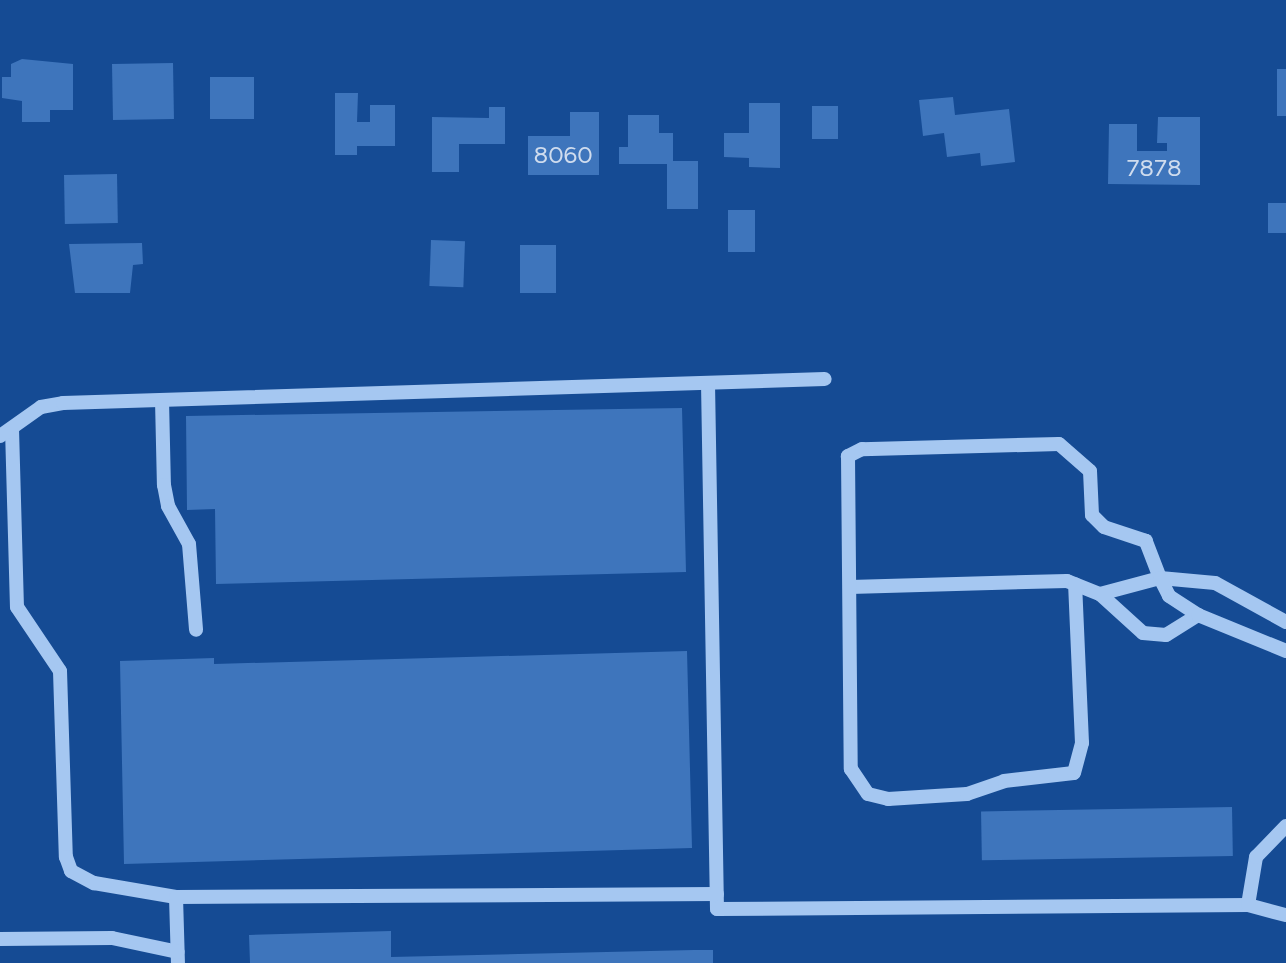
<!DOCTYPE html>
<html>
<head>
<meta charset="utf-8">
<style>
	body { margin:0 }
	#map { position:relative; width:1286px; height:963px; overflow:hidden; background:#154b94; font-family:Figtree,sans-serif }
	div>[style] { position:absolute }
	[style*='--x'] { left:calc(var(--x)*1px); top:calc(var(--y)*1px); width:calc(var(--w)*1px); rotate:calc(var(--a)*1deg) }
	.building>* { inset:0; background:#3e75bc; transform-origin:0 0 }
	.minor>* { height:14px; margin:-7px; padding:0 7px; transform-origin:7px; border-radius:7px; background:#a5c7f1 }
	span { translate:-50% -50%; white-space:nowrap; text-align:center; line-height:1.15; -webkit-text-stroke:7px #154b94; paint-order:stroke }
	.number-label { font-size:24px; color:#cfdcee }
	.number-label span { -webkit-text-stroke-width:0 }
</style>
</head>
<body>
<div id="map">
	<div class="building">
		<div style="clip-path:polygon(22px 59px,73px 64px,73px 110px,50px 110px,50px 122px,22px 122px,22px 101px,2px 98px,2px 77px,11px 77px,11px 64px)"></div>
		<div style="left:173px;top:63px;width:56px;height:61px;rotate:89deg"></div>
		<div style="left:1277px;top:69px;width:9px;height:47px"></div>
		<div style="left:210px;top:77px;width:44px;height:42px"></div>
		<div style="clip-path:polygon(335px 93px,358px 93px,357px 122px,370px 122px,370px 105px,395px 105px,395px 146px,357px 146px,357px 155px,335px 155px)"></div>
		<div style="clip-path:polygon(953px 97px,955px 115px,1009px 109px,1015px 162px,981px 166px,980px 153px,947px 157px,944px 133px,923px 136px,919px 100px)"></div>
		<div style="clip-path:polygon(749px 103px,780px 103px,780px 168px,749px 167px,749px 158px,724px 157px,724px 133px,749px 133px)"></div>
		<div style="left:812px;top:106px;width:26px;height:33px"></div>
		<div style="clip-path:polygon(489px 107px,505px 107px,505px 144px,459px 144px,459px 172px,432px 172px,432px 117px,489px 118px)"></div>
		<div style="clip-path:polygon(570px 112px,599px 112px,599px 175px,528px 175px,528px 136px,570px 136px)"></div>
		<div style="clip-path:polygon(628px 115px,659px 115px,659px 133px,673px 133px,673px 161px,698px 161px,698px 209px,667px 209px,667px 164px,619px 164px,619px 147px,628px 147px)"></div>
		<div style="clip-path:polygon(1158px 117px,1200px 117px,1200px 185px,1108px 184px,1109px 124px,1137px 124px,1137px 151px,1167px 151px,1167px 143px,1157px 143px)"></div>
		<div style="left:117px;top:174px;width:49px;height:53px;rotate:89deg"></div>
		<div style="left:1268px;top:203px;width:18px;height:30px"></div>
		<div style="left:728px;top:210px;width:27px;height:42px"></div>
		<div style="left:431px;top:240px;width:34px;height:46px;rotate:2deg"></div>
		<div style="clip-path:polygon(142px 243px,143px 264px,133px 265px,130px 293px,75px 293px,69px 244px)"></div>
		<div style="left:520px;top:245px;width:36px;height:48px"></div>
		<div style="clip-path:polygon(682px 408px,686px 572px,216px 584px,215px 509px,187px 510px,186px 416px)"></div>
		<div style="clip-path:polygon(687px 651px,692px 848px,124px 864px,120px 661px,214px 658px,214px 664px)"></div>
		<div style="left:1232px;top:807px;width:49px;height:251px;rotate:89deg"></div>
		<div style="clip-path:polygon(391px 931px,391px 957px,694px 950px,713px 950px,713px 963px,250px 963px,249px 935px)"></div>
	</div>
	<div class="minor">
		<div style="--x:708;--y:383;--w:526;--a:89.02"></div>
		<div style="--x:717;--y:909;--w:531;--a:-0.43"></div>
		<div style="--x:1248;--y:905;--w:39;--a:15"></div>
		<div style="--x:162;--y:400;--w:85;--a:88.7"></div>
		<div style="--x:164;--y:485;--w:21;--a:79"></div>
		<div style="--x:168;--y:506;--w:43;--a:61.1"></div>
		<div style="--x:189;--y:544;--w:86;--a:85.3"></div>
		<div style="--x:12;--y:429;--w:178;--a:88.4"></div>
		<div style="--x:17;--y:607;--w:77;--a:56.1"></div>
		<div style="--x:60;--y:671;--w:186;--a:88.2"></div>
		<div style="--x:66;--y:857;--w:15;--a:70"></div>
		<div style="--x:71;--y:871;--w:26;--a:28"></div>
		<div style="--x:94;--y:883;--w:83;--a:9.7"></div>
		<div style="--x:176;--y:897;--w:541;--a:-0.32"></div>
		<div style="--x:0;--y:436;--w:50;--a:-35.3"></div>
		<div style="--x:41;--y:407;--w:22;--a:-10"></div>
		<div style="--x:63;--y:403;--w:762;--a:-1.8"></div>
		<div style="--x:850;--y:587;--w:217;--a:-1.6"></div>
		<div style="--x:1067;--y:581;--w:35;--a:22"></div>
		<div style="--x:1100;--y:594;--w:62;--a:-14.9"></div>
		<div style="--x:1160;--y:578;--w:40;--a:-111"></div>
		<div style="--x:1146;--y:541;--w:44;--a:-161.6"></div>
		<div style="--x:1104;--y:527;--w:17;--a:-135"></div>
		<div style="--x:1092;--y:515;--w:44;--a:-92.6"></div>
		<div style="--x:1090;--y:471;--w:41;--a:-138.9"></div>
		<div style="--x:1059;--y:444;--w:197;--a:178.5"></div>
		<div style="--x:862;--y:449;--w:16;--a:153"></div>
		<div style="--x:848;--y:456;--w:313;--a:89.5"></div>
		<div style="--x:851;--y:769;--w:30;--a:56"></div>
		<div style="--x:868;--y:794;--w:21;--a:14"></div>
		<div style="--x:888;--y:799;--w:79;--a:-3.6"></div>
		<div style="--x:967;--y:794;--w:39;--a:-19"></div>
		<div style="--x:1004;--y:781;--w:70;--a:-6.5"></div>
		<div style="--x:1074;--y:773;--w:31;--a:-75"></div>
		<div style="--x:1082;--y:743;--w:159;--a:-92.5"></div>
		<div style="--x:1100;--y:594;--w:58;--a:42.2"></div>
		<div style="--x:1143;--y:633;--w:23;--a:5"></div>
		<div style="--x:1166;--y:635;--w:38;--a:-32"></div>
		<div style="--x:1286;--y:622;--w:81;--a:-151.2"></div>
		<div style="--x:1215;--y:583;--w:55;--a:-174.8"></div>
		<div style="--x:1160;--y:578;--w:20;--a:63"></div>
		<div style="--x:1169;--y:596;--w:35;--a:33"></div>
		<div style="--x:1198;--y:615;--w:95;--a:22.2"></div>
		<div style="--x:176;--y:897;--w:66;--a:88.3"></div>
		<div style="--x:1248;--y:905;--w:49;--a:-80.5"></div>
		<div style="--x:1256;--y:857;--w:43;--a:-45.9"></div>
		<div style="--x:0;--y:939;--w:112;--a:-0.5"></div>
		<div style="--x:112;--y:938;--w:67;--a:12"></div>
	</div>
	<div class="number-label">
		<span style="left:563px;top:155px">8060</span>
		<span style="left:1154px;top:168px">7878</span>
	</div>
</div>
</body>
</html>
